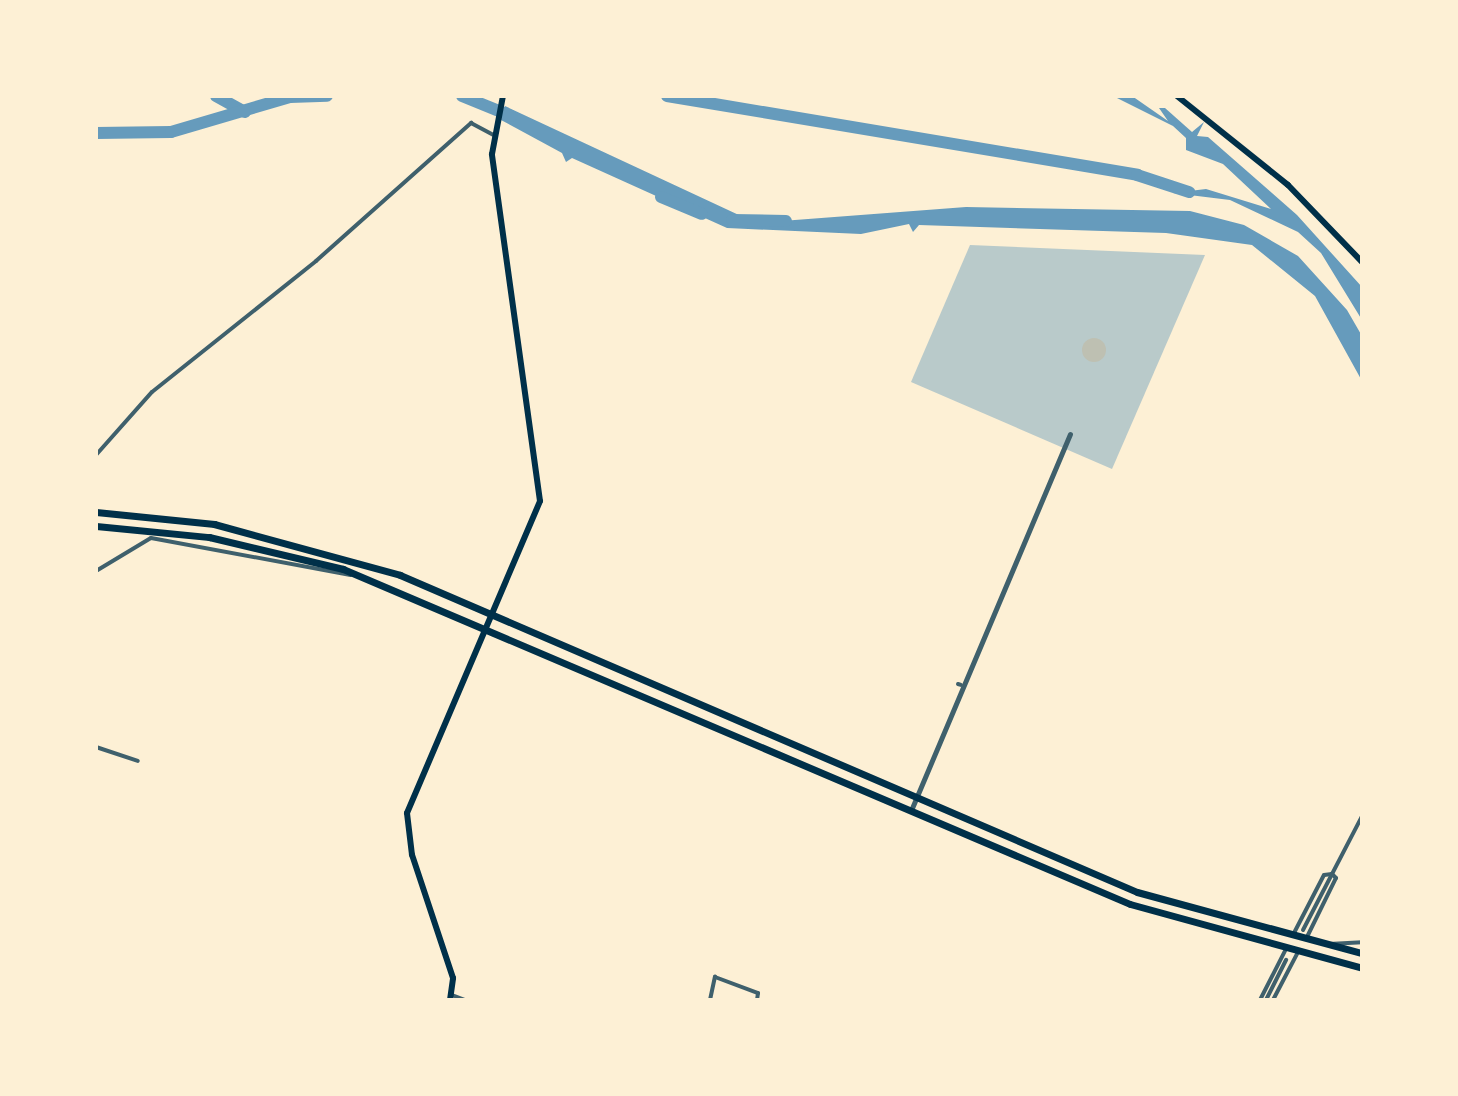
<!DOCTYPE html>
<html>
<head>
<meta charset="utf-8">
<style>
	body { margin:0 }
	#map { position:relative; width:1458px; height:1096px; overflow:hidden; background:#fdf0d5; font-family:"Public Sans",sans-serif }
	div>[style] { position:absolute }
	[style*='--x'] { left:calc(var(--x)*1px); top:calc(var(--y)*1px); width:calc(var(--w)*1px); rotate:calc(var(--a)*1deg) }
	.green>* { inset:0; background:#b9caca }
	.water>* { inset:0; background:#669bbc }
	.river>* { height:12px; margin:-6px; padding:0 6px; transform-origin:6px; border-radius:6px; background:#669bbc }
	.building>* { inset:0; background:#bec0b2 }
	.round { border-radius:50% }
	.minor>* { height:4px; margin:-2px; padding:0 2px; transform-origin:2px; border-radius:2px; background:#3f606c }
	.tertiary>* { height:5px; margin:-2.5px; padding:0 2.5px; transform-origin:2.5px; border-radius:2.5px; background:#3f606c }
	.secondary>* { height:6px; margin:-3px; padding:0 3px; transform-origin:3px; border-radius:3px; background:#003049 }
	.primary>* { height:6px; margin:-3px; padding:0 3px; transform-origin:3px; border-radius:3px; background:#003049 }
	.trunk>* { height:7px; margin:-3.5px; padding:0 3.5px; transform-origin:3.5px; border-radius:3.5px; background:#003049 }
	span { translate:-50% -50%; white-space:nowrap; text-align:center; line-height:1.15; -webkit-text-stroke:8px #fdf0d5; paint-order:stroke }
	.frame { position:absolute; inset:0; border:98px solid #fdf0d5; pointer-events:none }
</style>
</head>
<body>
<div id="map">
	<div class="green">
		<div style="clip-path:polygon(970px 245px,1205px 255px,1112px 469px,911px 382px)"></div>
	</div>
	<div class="water">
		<div style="clip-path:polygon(1113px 96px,1132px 96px,1168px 121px,1159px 108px,1165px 108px,1192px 132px,1204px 122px,1197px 136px,1208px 137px,1297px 215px,1362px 287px,1362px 320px,1321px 253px,1298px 232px,1230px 200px,1173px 193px,1206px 189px,1271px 209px,1223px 164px,1186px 150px,1186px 138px,1173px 126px)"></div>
		<div style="clip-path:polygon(505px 106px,756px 223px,966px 207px,1190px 211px,1244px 225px,1298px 256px,1347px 310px,1362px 336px,1362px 381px,1315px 296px,1252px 245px,1166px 233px,919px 225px,913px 232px,909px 224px,861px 234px,727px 228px,572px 158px,566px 162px,562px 153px,501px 120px)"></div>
	</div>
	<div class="river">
		<div style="--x:216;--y:96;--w:33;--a:29"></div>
		<div style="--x:462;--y:96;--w:53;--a:22.2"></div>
		<div style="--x:667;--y:96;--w:477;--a:9.5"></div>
		<div style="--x:1137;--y:175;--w:55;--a:18.1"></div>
		<div style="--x:96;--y:133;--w:75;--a:-0.8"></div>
		<div style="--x:171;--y:132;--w:124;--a:-16.4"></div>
		<div style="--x:290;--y:97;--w:37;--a:-2"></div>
		<div style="--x:661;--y:197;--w:44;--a:22.5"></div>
		<div style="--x:732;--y:220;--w:54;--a:1.1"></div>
	</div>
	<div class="building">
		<div class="round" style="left:1082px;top:338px;width:24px;height:24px"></div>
	</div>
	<div class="minor">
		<div style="--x:1196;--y:96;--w:11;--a:0"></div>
		<div style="--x:96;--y:455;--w:84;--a:-48.4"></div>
		<div style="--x:152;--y:392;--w:210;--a:-38.6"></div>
		<div style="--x:316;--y:261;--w:208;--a:-41.7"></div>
		<div style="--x:471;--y:123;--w:26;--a:28"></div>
		<div style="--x:96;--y:571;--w:64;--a:-31"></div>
		<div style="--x:151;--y:538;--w:203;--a:10.5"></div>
		<div style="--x:958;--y:684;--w:3;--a:18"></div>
		<div style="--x:96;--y:747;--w:44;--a:18.4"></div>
		<div style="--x:1303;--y:930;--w:128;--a:-62.6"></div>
		<div style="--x:1294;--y:933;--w:65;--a:-62.7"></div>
		<div style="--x:1324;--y:875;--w:8;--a:-7"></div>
		<div style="--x:1306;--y:939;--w:68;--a:-63.8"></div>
		<div style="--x:1336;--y:878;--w:6;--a:-135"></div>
		<div style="--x:1329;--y:944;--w:33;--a:-3"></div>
		<div style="--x:452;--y:995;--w:14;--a:21"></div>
		<div style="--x:710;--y:1000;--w:24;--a:-78"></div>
		<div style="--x:715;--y:977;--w:46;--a:20.4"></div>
		<div style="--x:758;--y:993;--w:7;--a:98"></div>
		<div style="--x:1260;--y:1000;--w:57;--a:-63"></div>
		<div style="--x:1266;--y:1000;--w:45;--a:-63.4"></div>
		<div style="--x:1273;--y:1000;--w:54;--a:-62.5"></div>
	</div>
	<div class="tertiary">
		<div style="--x:912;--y:808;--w:406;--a:-67.1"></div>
	</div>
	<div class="secondary">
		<div style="--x:1177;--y:96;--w:142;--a:38.7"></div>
		<div style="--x:1288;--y:185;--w:107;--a:46.1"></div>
	</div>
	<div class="primary">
		<div style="--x:450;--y:1000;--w:22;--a:-82"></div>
		<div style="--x:453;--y:978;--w:130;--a:-108.4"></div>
		<div style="--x:412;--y:855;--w:42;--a:-96.8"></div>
		<div style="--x:407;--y:813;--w:339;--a:-66.9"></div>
		<div style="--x:540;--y:501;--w:350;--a:-97.9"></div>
		<div style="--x:492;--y:154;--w:59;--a:-79.3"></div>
	</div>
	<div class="trunk">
		<div style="--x:96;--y:512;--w:119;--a:5.8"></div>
		<div style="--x:214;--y:524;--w:193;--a:15.3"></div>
		<div style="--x:400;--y:575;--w:802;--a:23.27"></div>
		<div style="--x:1137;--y:892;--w:233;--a:15.2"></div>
		<div style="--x:96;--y:526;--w:114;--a:5.6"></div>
		<div style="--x:209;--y:537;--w:138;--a:13.4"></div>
		<div style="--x:343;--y:569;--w:855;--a:23.06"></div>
		<div style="--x:1130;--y:904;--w:241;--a:15.4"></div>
	</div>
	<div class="frame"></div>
</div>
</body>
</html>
